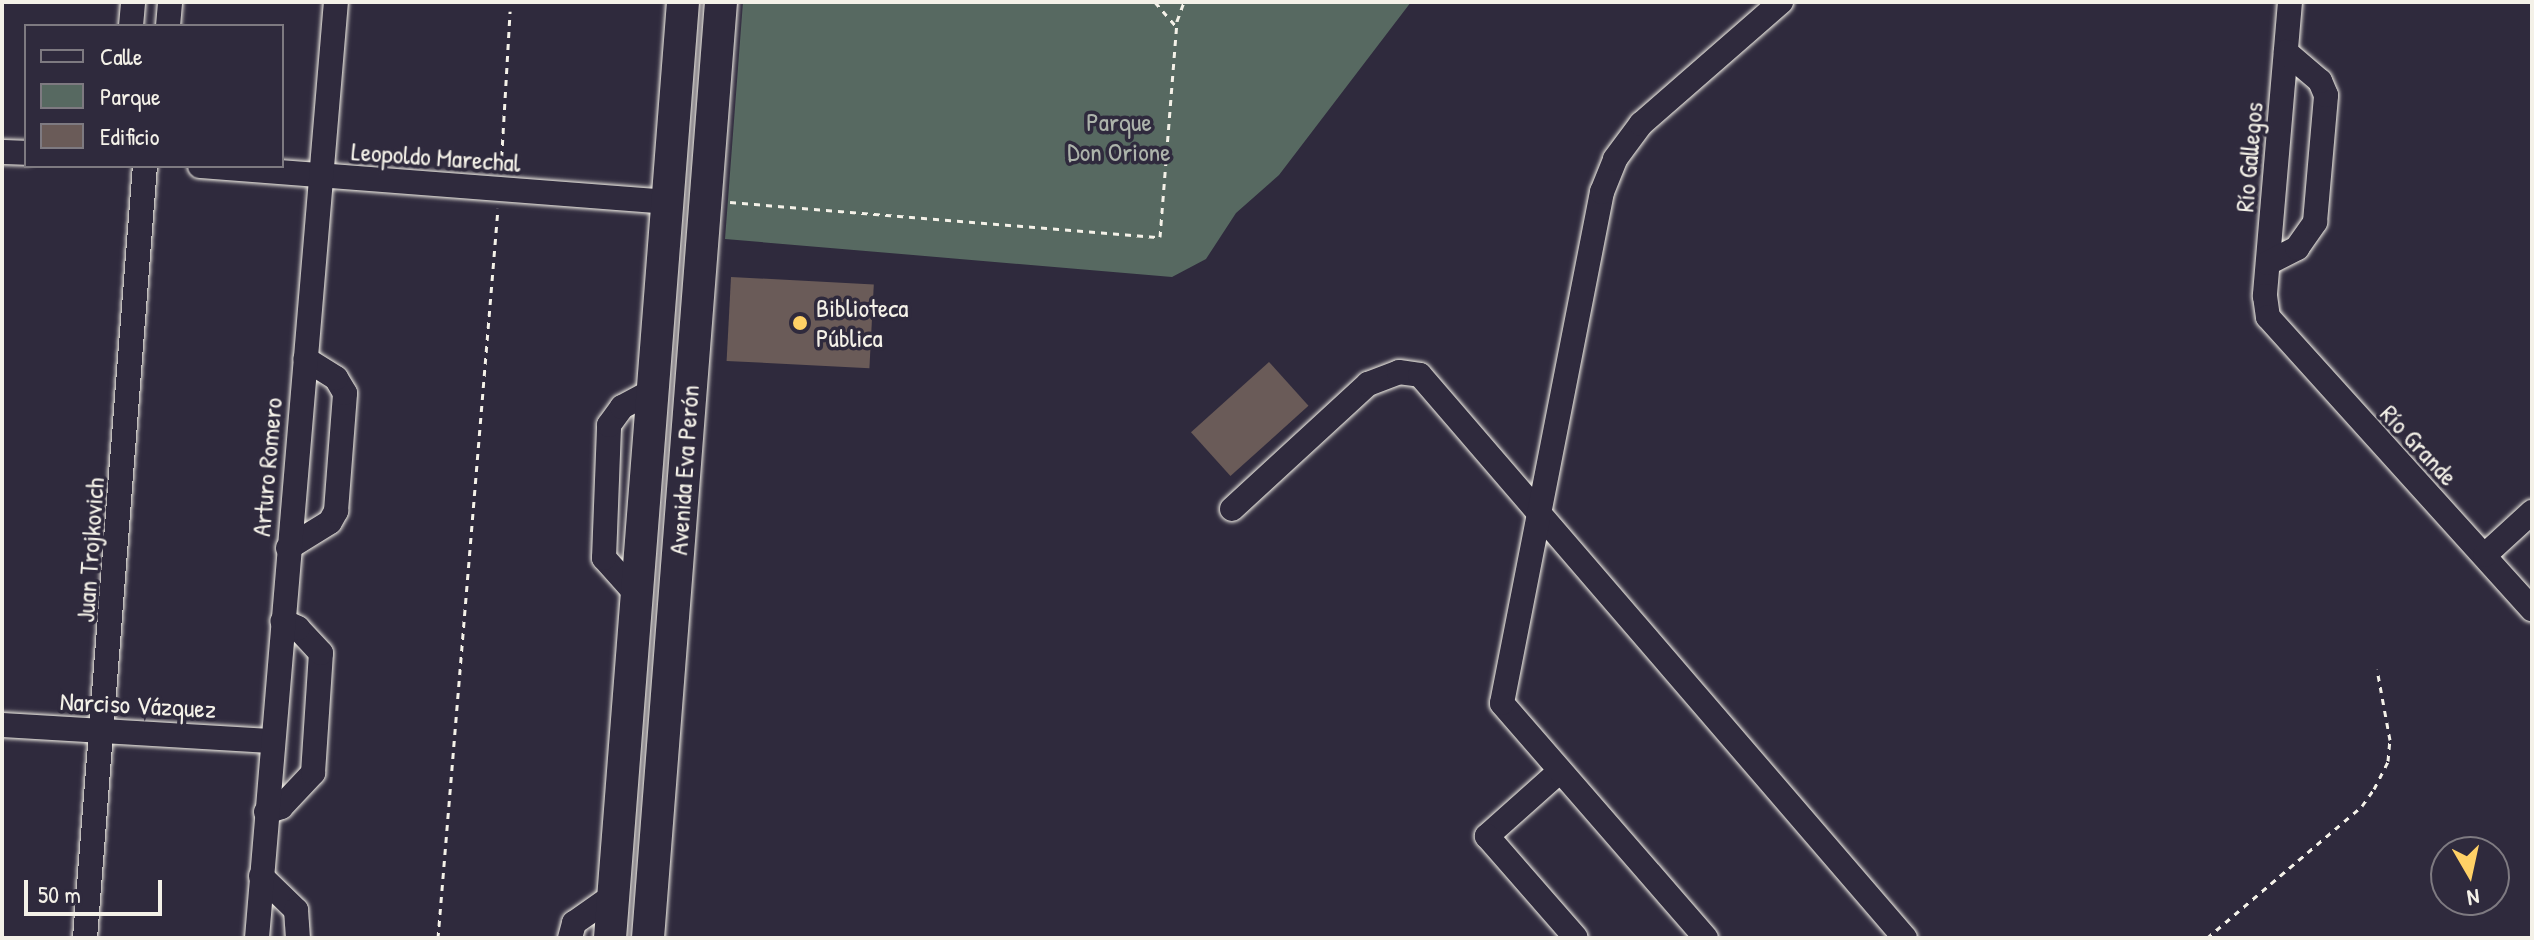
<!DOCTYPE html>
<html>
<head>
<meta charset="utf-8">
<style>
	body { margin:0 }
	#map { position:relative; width:2534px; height:940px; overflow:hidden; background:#2f2a3d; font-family:"Patrick Hand",sans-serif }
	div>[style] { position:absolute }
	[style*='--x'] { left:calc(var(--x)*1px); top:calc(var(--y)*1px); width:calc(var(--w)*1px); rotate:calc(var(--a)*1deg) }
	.green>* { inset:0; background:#576961 }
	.building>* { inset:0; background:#6a5b58; transform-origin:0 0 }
	.path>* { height:3px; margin-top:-1.5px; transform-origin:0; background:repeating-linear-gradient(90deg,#f4f1e8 0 6px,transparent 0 12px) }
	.roads { filter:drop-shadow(0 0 2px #f4f1e8) drop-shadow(0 0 2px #f4f1e8) }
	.minor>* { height:24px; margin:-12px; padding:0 12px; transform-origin:12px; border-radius:12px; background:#2f2a3d }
	.major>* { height:32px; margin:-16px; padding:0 16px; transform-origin:16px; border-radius:16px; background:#2f2a3d }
	.dots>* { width:22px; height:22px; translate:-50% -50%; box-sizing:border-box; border:4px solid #2f2a3d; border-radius:50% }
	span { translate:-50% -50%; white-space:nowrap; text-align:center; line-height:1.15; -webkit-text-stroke:7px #2f2a3d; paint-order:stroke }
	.park-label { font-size:26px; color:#adb4ab }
	.street-label { font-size:26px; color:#f4f1e8 }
	.poi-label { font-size:26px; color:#f4f1e8 }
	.left { translate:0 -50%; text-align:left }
	.frame { position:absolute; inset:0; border:4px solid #f4f1e8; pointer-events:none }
	.legend { position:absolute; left:24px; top:24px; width:260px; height:144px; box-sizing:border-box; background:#2f2a3d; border:2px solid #7e7a81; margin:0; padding:10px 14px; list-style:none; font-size:24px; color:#f4f1e8 }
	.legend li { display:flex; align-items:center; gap:16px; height:40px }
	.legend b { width:40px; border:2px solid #7e7a81 }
	.north { position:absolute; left:2430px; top:836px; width:80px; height:80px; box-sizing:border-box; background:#2f2a3d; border:2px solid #7e7a81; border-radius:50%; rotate:171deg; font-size:22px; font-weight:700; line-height:32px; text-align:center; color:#f4f1e8 }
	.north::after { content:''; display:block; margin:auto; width:28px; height:36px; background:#ffd166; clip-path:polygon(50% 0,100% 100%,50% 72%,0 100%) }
	.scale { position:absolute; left:24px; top:880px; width:138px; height:36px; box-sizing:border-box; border:4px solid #f4f1e8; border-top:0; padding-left:10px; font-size:24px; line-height:28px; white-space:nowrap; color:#f4f1e8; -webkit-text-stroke:6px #2f2a3d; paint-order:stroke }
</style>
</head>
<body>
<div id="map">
	<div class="green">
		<div style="clip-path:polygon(743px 2px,1411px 2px,1279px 175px,1236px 213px,1206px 259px,1172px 277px,725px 239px)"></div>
	</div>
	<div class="building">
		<div style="left:731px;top:277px;width:143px;height:84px;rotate:3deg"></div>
		<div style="left:1269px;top:362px;width:59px;height:105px;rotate:48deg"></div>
	</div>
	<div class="path">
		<div style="--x:1155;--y:2;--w:33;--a:49"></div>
		<div style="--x:501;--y:169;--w:158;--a:-86.7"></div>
		<div style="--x:730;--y:202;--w:431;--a:4.7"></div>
		<div style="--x:1160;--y:237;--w:217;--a:-85.5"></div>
		<div style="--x:1177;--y:21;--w:20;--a:-70"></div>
		<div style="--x:438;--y:938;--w:732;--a:-85.3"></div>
		<div style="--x:2207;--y:938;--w:204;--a:-40.4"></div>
		<div style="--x:2362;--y:806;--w:21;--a:-55"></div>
		<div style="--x:2374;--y:789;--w:31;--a:-63"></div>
		<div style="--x:2388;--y:761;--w:21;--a:-85"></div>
		<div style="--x:2390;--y:740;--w:72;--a:-100.4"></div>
	</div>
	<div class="roads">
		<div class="minor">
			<div style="--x:2290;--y:2;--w:295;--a:94.9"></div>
			<div style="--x:2265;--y:296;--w:21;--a:82"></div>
			<div style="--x:2268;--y:317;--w:394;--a:47.9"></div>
			<div style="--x:131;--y:26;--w:24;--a:-85"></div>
			<div style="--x:168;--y:26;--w:24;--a:-85"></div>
			<div style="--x:2;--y:152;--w:24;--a:2"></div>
			<div style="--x:200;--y:166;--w:468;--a:4.4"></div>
			<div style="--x:2268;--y:263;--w:33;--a:-27"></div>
			<div style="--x:2297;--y:248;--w:32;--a:-55"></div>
			<div style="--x:2315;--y:222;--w:127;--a:-85"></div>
			<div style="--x:2326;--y:95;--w:15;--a:-113"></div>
			<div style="--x:2320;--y:81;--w:45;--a:-139.5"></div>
			<div style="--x:1232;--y:509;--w:185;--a:-42.6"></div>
			<div style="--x:1368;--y:384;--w:33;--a:-21"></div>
			<div style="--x:1399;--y:372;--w:21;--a:8"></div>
			<div style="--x:1420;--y:375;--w:743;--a:49.26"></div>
			<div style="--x:288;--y:548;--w:49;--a:-31.8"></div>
			<div style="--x:330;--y:522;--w:13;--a:-61"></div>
			<div style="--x:336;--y:511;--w:118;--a:-85.6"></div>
			<div style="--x:345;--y:393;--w:17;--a:-121"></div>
			<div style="--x:336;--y:378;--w:36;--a:-148"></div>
			<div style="--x:2485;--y:555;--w:64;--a:-42.5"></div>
			<div style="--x:638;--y:596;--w:51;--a:-131.8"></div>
			<div style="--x:604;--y:558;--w:133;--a:-87.8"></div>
			<div style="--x:609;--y:425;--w:22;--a:-54"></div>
			<div style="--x:622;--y:407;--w:36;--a:-28"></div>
			<div style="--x:2;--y:725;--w:269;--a:3.4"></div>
			<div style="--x:1560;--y:771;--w:98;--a:138.3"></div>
			<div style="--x:1487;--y:836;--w:135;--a:48.9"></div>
			<div style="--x:266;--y:812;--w:16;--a:-18"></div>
			<div style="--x:281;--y:807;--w:47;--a:-46.7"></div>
			<div style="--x:313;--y:773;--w:120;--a:-86.2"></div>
			<div style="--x:321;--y:653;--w:34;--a:-133"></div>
			<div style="--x:298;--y:628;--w:17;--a:-156"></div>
			<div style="--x:261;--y:876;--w:49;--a:44.2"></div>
			<div style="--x:296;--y:910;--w:28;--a:86"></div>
			<div style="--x:85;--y:938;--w:774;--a:-85.56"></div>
			<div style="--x:257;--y:938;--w:939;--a:-85.18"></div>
			<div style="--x:570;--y:938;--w:16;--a:-75"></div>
			<div style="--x:574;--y:923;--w:49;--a:-35"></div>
			<div style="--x:1706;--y:938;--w:311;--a:-131"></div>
			<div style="--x:1502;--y:703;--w:521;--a:-78.93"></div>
			<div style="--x:1602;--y:192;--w:35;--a:-68"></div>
			<div style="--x:1615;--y:159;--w:44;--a:-53.4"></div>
			<div style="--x:1641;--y:124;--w:186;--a:-41.1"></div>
		</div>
		<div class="major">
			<div style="--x:610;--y:938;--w:939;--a:-85.54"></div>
			<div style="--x:648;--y:938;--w:939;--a:-85.54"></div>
		</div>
	</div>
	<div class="dots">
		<div style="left:800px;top:323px;background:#ffd166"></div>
	</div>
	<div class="park-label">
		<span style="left:1119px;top:137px">Parque<br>Don Orione</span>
	</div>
	<div class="street-label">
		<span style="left:436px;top:157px;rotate:4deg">Leopoldo Marechal</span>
		<span style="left:2249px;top:157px;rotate:-85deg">Río Gallegos</span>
		<span style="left:2419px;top:445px;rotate:47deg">Río Grande</span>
		<span style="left:267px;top:467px;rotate:-85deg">Arturo Romero</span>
		<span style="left:684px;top:470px;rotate:-86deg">Avenida Eva Perón</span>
		<span style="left:90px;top:550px;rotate:-86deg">Juan Trojkovich</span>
		<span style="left:138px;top:705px;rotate:3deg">Narciso Vázquez</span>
	</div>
	<div class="poi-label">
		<span class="left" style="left:816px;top:323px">Biblioteca<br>Pública</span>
	</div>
	<div class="frame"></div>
	<ul class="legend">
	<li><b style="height:10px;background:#2f2a3d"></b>Calle</li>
	<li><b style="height:22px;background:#576961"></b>Parque</li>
	<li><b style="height:22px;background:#6a5b58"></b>Edificio</li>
	</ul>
	<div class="north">N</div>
	<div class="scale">50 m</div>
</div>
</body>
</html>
